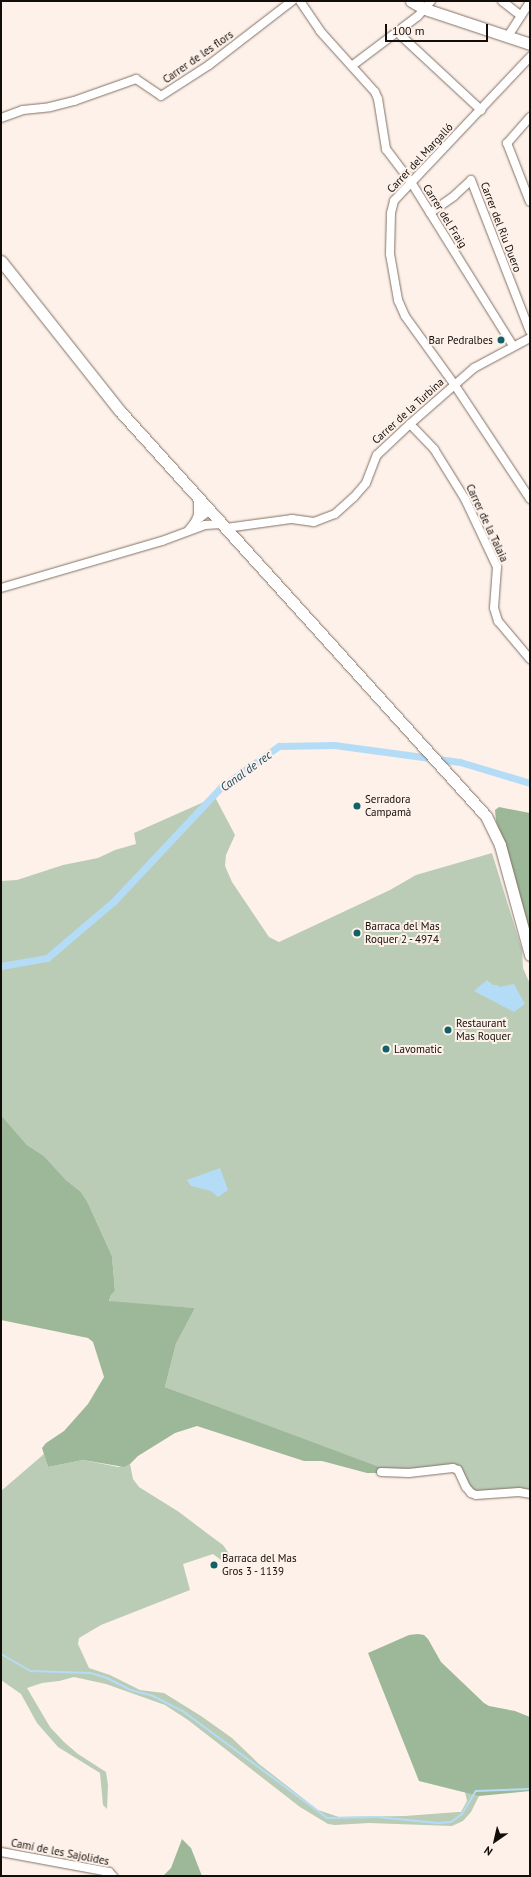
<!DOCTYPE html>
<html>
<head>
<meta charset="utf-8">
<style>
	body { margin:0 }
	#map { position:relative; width:531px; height:1877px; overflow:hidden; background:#fdf1e9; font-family:"PT Sans",sans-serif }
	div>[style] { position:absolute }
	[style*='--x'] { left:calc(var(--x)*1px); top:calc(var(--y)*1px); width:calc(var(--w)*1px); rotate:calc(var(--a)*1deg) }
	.green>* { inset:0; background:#baccb6 }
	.forest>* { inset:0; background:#9db898 }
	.water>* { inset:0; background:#b5dcf6 }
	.stream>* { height:2px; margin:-1px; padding:0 1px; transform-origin:1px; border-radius:1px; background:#b5dcf6 }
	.canal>* { height:7px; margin:-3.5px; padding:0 3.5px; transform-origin:3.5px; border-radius:3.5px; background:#b5dcf6 }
	.roads { filter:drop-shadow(0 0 1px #827165) drop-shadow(0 0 1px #827165) }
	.street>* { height:8px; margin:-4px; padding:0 4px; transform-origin:4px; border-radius:4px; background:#fff }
	.secondary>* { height:11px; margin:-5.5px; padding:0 5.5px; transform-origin:5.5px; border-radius:5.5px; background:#fff }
	.dots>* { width:11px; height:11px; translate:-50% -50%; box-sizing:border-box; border:2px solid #fdf1e9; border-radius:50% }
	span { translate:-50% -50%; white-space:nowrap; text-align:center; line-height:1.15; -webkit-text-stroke:4px #fdf1e9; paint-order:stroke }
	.street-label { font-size:11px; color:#130d09 }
	.poi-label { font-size:11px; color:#130d09 }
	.right { translate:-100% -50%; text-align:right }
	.left { translate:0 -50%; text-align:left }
	.water-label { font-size:12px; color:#14455f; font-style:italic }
	.frame { position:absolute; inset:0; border:2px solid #130d09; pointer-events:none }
	.north { position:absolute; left:475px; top:1821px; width:40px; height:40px; -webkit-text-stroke:3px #fdf1e9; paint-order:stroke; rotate:214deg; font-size:11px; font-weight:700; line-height:16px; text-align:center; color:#130d09 }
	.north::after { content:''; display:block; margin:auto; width:14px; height:18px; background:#130d09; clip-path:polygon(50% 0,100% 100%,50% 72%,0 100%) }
	.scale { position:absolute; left:385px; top:24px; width:103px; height:18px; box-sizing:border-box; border:2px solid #130d09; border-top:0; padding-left:5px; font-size:12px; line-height:14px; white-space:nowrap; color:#130d09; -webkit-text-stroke:3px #fdf1e9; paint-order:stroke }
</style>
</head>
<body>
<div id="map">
	<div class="green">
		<div style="clip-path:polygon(215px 797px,235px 835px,226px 855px,225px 866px,232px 882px,269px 937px,279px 942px,390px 890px,416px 875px,492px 853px,522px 950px,523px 968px,530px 984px,530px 1490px,473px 1491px,457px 1465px,387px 1470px,373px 1466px,165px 1387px,176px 1344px,195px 1308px,109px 1302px,111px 1295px,115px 1291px,112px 1256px,87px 1201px,81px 1192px,66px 1180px,44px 1156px,27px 1145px,1px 1115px,1px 881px,17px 880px,63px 865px,98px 858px,115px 850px,136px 844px,134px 833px)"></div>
		<div style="clip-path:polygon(44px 1454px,48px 1467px,83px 1460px,118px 1467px,130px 1464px,133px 1479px,139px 1487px,179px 1512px,212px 1537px,223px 1545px,230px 1555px,228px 1560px,221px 1560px,213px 1554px,183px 1564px,190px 1590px,101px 1625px,79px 1638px,78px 1644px,89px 1668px,110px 1675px,140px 1690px,164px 1693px,201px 1716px,232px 1738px,259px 1764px,318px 1810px,339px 1817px,405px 1816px,458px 1812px,461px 1812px,467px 1801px,465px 1792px,479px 1796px,471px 1812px,463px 1821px,452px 1826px,369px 1823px,335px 1825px,328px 1824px,300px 1807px,188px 1720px,165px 1705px,106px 1684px,74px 1677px,59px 1681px,42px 1683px,27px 1688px,50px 1727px,64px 1742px,78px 1754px,106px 1772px,108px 1785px,107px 1809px,103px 1805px,100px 1773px,58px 1747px,37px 1723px,21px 1694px,1px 1680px,1px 1491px)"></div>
	</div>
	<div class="forest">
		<div style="clip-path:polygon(499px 807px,530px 813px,530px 932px,496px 821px,495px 810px)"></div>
		<div style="clip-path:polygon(1px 1115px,27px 1145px,44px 1156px,66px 1180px,81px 1192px,87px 1201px,112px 1256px,115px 1291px,111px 1295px,109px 1301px,195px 1308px,176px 1344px,165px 1387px,387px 1470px,380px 1473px,367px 1473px,322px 1461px,304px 1461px,197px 1426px,175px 1433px,138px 1456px,130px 1464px,124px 1467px,83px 1460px,48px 1467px,42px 1448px,46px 1443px,64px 1431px,88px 1404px,104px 1377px,93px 1342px,88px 1338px,1px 1320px)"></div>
		<div style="clip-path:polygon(418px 1634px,424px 1635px,428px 1639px,441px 1662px,484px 1703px,489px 1706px,515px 1711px,530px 1717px,530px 1791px,479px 1796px,419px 1781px,368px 1653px,409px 1635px)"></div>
		<div style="clip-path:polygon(182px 1839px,191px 1848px,202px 1876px,156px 1876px,164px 1875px,171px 1868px)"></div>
	</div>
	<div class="water">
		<div style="clip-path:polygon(487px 980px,493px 985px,498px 985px,499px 987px,514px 984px,525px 1004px,514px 1012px,474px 991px)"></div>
		<div style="clip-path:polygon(220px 1168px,228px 1190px,218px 1197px,211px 1191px,191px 1186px,187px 1180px)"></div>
	</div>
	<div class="stream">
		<div style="--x:1;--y:1654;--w:34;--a:30"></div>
		<div style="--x:31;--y:1671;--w:59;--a:1.9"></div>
		<div style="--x:90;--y:1673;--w:18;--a:16"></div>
		<div style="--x:107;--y:1678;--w:27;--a:27"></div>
		<div style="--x:131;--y:1690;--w:23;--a:15"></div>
		<div style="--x:153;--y:1696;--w:35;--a:27"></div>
		<div style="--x:184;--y:1712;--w:178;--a:36.5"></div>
		<div style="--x:327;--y:1818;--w:50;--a:-1.1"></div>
		<div style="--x:377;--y:1817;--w:61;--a:5.6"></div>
		<div style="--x:438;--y:1823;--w:13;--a:-4"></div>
		<div style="--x:451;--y:1822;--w:14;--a:-36"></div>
		<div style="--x:462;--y:1814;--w:27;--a:-59"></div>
		<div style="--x:476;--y:1791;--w:54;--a:-2.1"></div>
	</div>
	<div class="canal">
		<div style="--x:1;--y:966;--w:47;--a:-9.9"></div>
		<div style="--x:47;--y:958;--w:88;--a:-40.4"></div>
		<div style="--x:114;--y:901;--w:156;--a:-46.8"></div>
		<div style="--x:221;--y:787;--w:71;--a:-35.3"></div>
		<div style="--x:279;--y:746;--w:55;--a:-1"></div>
		<div style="--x:334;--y:745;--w:127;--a:7.7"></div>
		<div style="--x:460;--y:762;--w:73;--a:16.7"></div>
	</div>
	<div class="roads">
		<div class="street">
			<div style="--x:300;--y:1;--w:36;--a:56"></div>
			<div style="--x:320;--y:31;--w:82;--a:48"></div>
			<div style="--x:375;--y:92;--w:8;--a:67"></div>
			<div style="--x:378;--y:99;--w:51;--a:80.9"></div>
			<div style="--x:386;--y:149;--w:41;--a:52.9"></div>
			<div style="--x:411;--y:182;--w:193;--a:58.1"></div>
			<div style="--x:502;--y:1;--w:24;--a:38"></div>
			<div style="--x:397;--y:32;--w:115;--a:42.9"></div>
			<div style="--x:508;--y:36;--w:40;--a:-57.1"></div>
			<div style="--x:530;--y:57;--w:198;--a:133.4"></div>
			<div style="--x:394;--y:201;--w:12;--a:104"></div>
			<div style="--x:391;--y:213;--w:41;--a:91.4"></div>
			<div style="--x:390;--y:254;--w:47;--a:80.1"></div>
			<div style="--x:398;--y:300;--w:17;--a:66"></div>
			<div style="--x:405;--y:316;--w:84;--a:54.2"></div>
			<div style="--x:454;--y:384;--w:138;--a:56.5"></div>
			<div style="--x:353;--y:65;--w:81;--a:-37"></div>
			<div style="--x:418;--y:16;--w:20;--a:-49"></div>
			<div style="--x:530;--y:117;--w:35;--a:131"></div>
			<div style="--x:507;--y:143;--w:63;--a:68.7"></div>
			<div style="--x:1;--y:118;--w:23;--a:-20"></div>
			<div style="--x:23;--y:110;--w:27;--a:-6"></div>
			<div style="--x:50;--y:107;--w:25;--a:-14"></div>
			<div style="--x:74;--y:101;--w:66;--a:-19.5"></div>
			<div style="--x:136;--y:79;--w:30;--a:34"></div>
			<div style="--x:161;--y:96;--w:57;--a:-32.9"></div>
			<div style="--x:209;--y:65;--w:105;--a:-37.6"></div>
			<div style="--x:430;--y:213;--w:29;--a:-35"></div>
			<div style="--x:454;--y:196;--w:23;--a:-43"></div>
			<div style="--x:471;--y:180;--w:162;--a:68.7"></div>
			<div style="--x:410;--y:424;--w:35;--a:46"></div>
			<div style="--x:434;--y:449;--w:59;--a:58.2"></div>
			<div style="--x:465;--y:499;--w:75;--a:64.8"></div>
			<div style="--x:497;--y:567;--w:41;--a:94.2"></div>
			<div style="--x:494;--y:608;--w:14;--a:73"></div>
			<div style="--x:498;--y:621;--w:50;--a:49.9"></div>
			<div style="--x:195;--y:522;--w:8;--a:-67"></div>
			<div style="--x:198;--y:515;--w:17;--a:-90"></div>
			<div style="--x:226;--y:528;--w:67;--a:-7.8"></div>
			<div style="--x:292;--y:519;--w:22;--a:8"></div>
			<div style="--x:314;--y:522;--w:22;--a:-21"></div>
			<div style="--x:335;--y:514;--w:25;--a:-42"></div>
			<div style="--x:354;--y:497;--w:18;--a:-49"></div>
			<div style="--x:366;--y:483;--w:30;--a:-69"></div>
			<div style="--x:377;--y:455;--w:45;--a:-43.2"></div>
			<div style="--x:410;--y:424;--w:85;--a:-41.2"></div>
			<div style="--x:474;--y:368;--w:64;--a:-28.2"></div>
			<div style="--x:188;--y:531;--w:11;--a:-52"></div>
			<div style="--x:195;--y:522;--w:19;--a:-39"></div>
			<div style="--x:1;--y:588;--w:168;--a:-16.3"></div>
			<div style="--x:162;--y:541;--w:46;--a:-20.4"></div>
			<div style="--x:205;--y:525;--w:17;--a:-3"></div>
			<div style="--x:381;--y:1472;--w:28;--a:2"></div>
			<div style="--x:409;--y:1473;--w:44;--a:-6.5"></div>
			<div style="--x:453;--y:1468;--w:5;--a:22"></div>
			<div style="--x:458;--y:1470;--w:19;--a:65"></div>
			<div style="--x:466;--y:1487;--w:8;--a:50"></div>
			<div style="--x:471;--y:1493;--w:5;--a:22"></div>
			<div style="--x:476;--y:1495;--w:43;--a:-4"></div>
			<div style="--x:519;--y:1492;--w:11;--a:10"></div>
			<div style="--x:1;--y:1852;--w:110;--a:10.5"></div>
			<div style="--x:109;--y:1872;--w:6;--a:45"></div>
		</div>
		<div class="secondary">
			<div style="--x:411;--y:1;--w:16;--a:30"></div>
			<div style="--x:425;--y:9;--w:111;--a:18.4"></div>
			<div style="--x:1;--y:261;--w:190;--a:51.6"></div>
			<div style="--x:119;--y:410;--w:547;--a:47.89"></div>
			<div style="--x:486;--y:816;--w:32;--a:64"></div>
			<div style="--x:500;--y:845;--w:114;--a:74.7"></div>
		</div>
	</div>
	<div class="dots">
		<div style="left:501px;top:340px;background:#116267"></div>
		<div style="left:357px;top:806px;background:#116267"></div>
		<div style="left:357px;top:933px;background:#116267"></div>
		<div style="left:448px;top:1030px;background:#116267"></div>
		<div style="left:386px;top:1049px;background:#116267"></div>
		<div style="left:214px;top:1565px;background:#116267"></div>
	</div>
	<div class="street-label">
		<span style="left:198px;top:57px;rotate:-35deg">Carrer de les flors</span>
		<span style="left:420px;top:158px;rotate:-47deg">Carrer del Margalló</span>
		<span style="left:445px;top:216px;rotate:58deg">Carrer del Fraig</span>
		<span style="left:501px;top:227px;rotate:69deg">Carrer del Riu Duero</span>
		<span style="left:408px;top:411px;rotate:-42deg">Carrer de la Turbina</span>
		<span style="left:487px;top:523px;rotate:65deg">Carrer de la Talaia</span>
		<span style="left:60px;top:1852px;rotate:11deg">Camí de les Sajolides</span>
	</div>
	<div class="poi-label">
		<span class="right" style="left:493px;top:340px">Bar Pedralbes</span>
		<span class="left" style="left:365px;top:806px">Serradora<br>Campamà</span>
		<span class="left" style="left:365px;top:933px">Barraca del Mas<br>Roquer 2 - 4974</span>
		<span class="left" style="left:456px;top:1030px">Restaurant<br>Mas Roquer</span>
		<span class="left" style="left:394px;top:1049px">Lavomatic</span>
		<span class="left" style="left:222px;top:1565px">Barraca del Mas<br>Gros 3 - 1139</span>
	</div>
	<div class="water-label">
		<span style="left:246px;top:771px;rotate:-36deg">Canal de rec</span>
	</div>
	<div class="frame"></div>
	<div class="north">N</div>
	<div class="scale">100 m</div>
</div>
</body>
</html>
